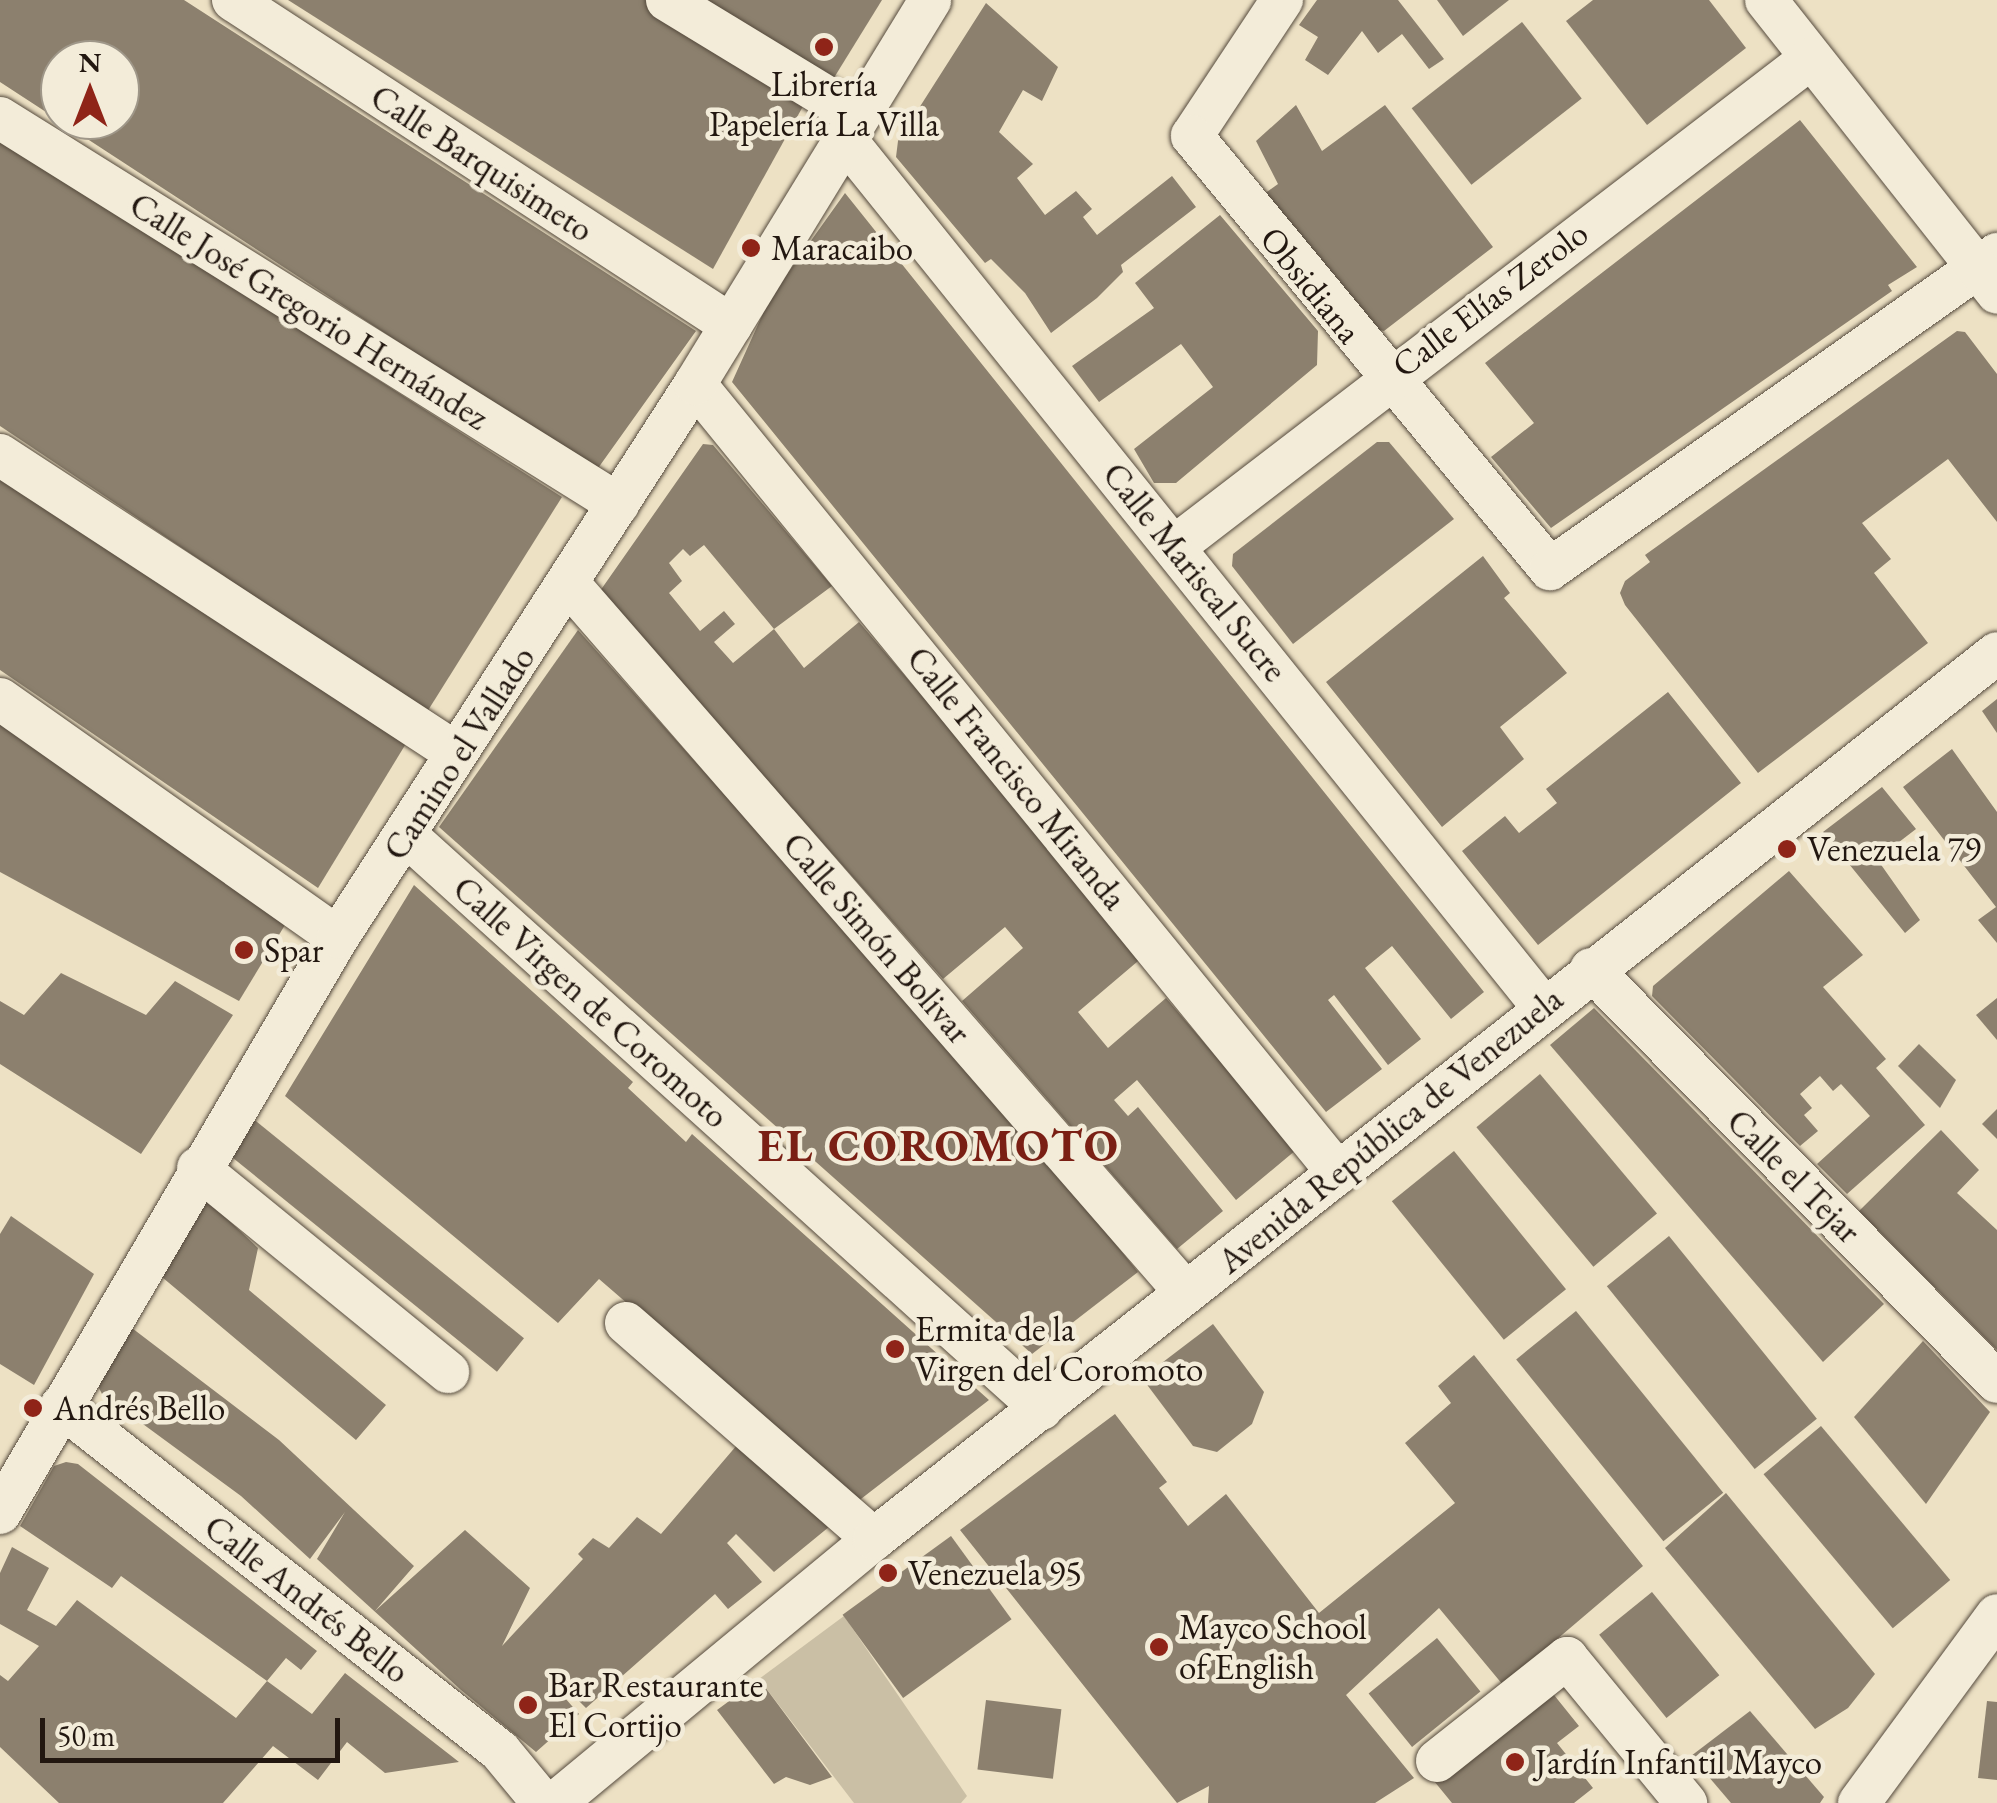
<!DOCTYPE html>
<html>
<head>
<meta charset="utf-8">
<style>
	body { margin:0 }
	#map { position:relative; width:1997px; height:1803px; overflow:hidden; background:#ede1c4; font-family:"EB Garamond",serif }
	div>[style] { position:absolute }
	[style*='--x'] { left:calc(var(--x)*1px); top:calc(var(--y)*1px); width:calc(var(--w)*1px); rotate:calc(var(--a)*1deg) }
	.green>* { inset:0; background:#cabfa5 }
	.building>* { inset:0; background:#8c806e; transform-origin:0 0 }
	.roads { filter:drop-shadow(0 0 2px #554a3d) drop-shadow(0 0 2px #554a3d) }
	.minor>* { height:42px; margin:-21px; padding:0 21px; transform-origin:21px; border-radius:21px; background:#f3ecd9 }
	.dots>* { width:28px; height:28px; translate:-50% -50%; box-sizing:border-box; border:5px solid #f3ecd9; border-radius:50% }
	span { translate:-50% -50%; white-space:nowrap; text-align:center; line-height:1.15; -webkit-text-stroke:9px #f3ecd9; paint-order:stroke }
	.poi-label { font-size:35px; color:#221710 }
	.left { translate:0 -50%; text-align:left }
	.street-label { font-size:35px; color:#221710 }
	.district-label { font-size:45px; color:#7a1f14; font-weight:700; letter-spacing:2.5px }
	.north { position:absolute; left:40px; top:40px; width:100px; height:100px; box-sizing:border-box; background:#f3ecd9; border:2px solid #9f9789; border-radius:50%; rotate:0deg; font-size:28px; font-weight:700; line-height:40px; text-align:center; color:#221710 }
	.north::after { content:''; display:block; margin:auto; width:35px; height:45px; background:#8f2418; clip-path:polygon(50% 0,100% 100%,50% 72%,0 100%) }
	.scale { position:absolute; left:40px; top:1718px; width:300px; height:45px; box-sizing:border-box; border:5px solid #221710; border-top:0; padding-left:12px; font-size:30px; line-height:35px; white-space:nowrap; color:#221710; -webkit-text-stroke:8px #f3ecd9; paint-order:stroke }
</style>
</head>
<body>
<div id="map">
	<div class="green">
		<div style="clip-path:polygon(844px 1616px,967px 1796px,961px 1803px,854px 1803px,759px 1679px)"></div>
	</div>
	<div class="building">
		<div style="clip-path:polygon(evenodd,0 0,184px 0,696px 331px,596px 471px,0 82px,0 0,60px 60px,120px 60px,120px 120px,60px 120px,60px 60px)"></div>
		<div style="clip-path:polygon(288px 0,645px 0,807px 99px,713px 269px)"></div>
		<div style="clip-path:polygon(703px 0,882px 0,832px 81px)"></div>
		<div style="clip-path:polygon(1317px 0,1398px 0,1444px 59px,1429px 69px,1402px 34px,1378px 53px,1362px 31px,1328px 75px,1305px 60px,1318px 37px,1299px 25px)"></div>
		<div style="clip-path:polygon(1437px 0,1509px 0,1463px 36px)"></div>
		<div style="clip-path:polygon(1593px 0,1709px 0,1746px 48px,1647px 125px,1566px 21px)"></div>
		<div style="clip-path:polygon(986px 3px,1058px 67px,1042px 101px,1023px 90px,999px 132px,1033px 164px,1017px 178px,1045px 215px,1076px 191px,1092px 209px,1083px 217px,1097px 235px,1172px 176px,1196px 207px,1121px 265px,1123px 272px,1097px 298px,1051px 333px,1025px 293px,991px 259px,985px 263px,896px 157px,898px 141px)"></div>
		<div style="left:1522px;top:22px;width:97px;height:140px;rotate:52deg"></div>
		<div style="clip-path:polygon(1296px 105px,1322px 151px,1385px 105px,1493px 247px,1384px 331px,1374px 329px,1264px 194px,1278px 184px,1256px 141px)"></div>
		<div style="clip-path:polygon(1800px 120px,1917px 267px,1888px 285px,1892px 291px,1551px 528px,1491px 457px,1534px 423px,1485px 363px)"></div>
		<div style="clip-path:polygon(0 139px,562px 497px,427px 712px,0 426px)"></div>
		<div style="clip-path:polygon(845px 193px,1484px 992px,1451px 1019px,1392px 946px,1365px 968px,1421px 1039px,1388px 1065px,1334px 995px,1328px 1000px,1382px 1069px,1326px 1112px,732px 382px,770px 298px)"></div>
		<div style="clip-path:polygon(1220px 215px,1318px 331px,1317px 365px,1176px 483px,1154px 483px,1134px 449px,1213px 387px,1181px 344px,1099px 402px,1072px 366px,1154px 308px,1135px 283px)"></div>
		<div style="clip-path:polygon(1957px 331px,1965px 332px,1997px 374px,1997px 522px,1948px 459px,1862px 523px,1891px 559px,1874px 573px,1928px 643px,1758px 773px,1625px 605px,1620px 593px,1625px 581px,1650px 562px,1645px 555px)"></div>
		<div style="clip-path:polygon(1377px 442px,1389px 442px,1454px 519px,1293px 644px,1232px 566px,1233px 554px)"></div>
		<div style="clip-path:polygon(703px 444px,713px 445px,832px 586px,774px 629px,704px 545px,690px 556px,683px 549px,669px 563px,682px 581px,669px 593px,700px 631px,724px 611px,735px 624px,714px 642px,733px 663px,774px 629px,804px 668px,859px 622px,1144px 956px,1078px 1012px,1108px 1048px,1166px 998px,1296px 1150px,1236px 1200px,1137px 1080px,1114px 1100px,1128px 1116px,1138px 1107px,1223px 1211px,1177px 1249px,962px 1001px,1023px 948px,1005px 927px,943px 979px,600px 591px)"></div>
		<div style="clip-path:polygon(0 474px,410px 737px,318px 888px,0 670px)"></div>
		<div style="clip-path:polygon(1483px 556px,1510px 593px,1504px 598px,1567px 673px,1500px 727px,1524px 759px,1442px 827px,1326px 682px)"></div>
		<div style="clip-path:polygon(578px 630px,1032px 1140px,1138px 1272px,1032px 1354px,439px 827px)"></div>
		<div style="clip-path:polygon(1668px 692px,1741px 783px,1538px 945px,1462px 851px,1505px 816px,1519px 833px,1557px 803px,1546px 789px)"></div>
		<div style="clip-path:polygon(1997px 699px,1997px 733px,1982px 711px)"></div>
		<div style="clip-path:polygon(0 718px,291px 915px,239px 1001px,0 872px)"></div>
		<div style="clip-path:polygon(1952px 749px,1997px 812px,1997px 943px,1978px 920px,1996px 907px,1903px 787px)"></div>
		<div style="clip-path:polygon(1882px 787px,1916px 829px,1877px 859px,1920px 920px,1905px 933px,1823px 832px)"></div>
		<div style="clip-path:polygon(1789px 871px,1863px 955px,1823px 987px,1886px 1059px,1876px 1068px,1925px 1125px,1847px 1194px,1817px 1164px,1870px 1116px,1841px 1084px,1833px 1091px,1820px 1076px,1800px 1094px,1812px 1108px,1804px 1115px,1818px 1131px,1800px 1146px,1652px 996px,1653px 986px)"></div>
		<div style="clip-path:polygon(414px 885px,633px 1082px,628px 1088px,686px 1142px,692px 1134px,989px 1400px,857px 1502px,599px 1279px,558px 1323px,285px 1096px)"></div>
		<div style="clip-path:polygon(61px 973px,146px 1015px,175px 981px,233px 1015px,141px 1154px,0 1064px,0 1001px,24px 1015px)"></div>
		<div style="clip-path:polygon(1997px 998px,1997px 1040px,1976px 1015px)"></div>
		<div style="clip-path:polygon(1594px 1008px,1884px 1304px,1823px 1362px,1550px 1045px)"></div>
		<div style="clip-path:polygon(1919px 1044px,1956px 1080px,1940px 1108px,1898px 1066px)"></div>
		<div style="left:1540px;top:1074px;width:182px;height:83px;rotate:50deg"></div>
		<div style="clip-path:polygon(1997px 1109px,1997px 1139px,1982px 1124px)"></div>
		<div style="left:252px;top:1118px;width:350px;height:43px;rotate:39deg"></div>
		<div style="clip-path:polygon(1941px 1130px,1979px 1170px,1957px 1193px,1997px 1230px,1997px 1350px,1859px 1211px)"></div>
		<div style="left:1454px;top:1151px;width:178px;height:80px;rotate:51deg"></div>
		<div style="clip-path:polygon(201px 1194px,258px 1248px,249px 1290px,386px 1405px,356px 1440px,150px 1267px)"></div>
		<div style="clip-path:polygon(11px 1216px,94px 1274px,34px 1385px,0 1364px,0 1234px)"></div>
		<div style="left:1669px;top:1236px;width:235px;height:80px;rotate:51deg"></div>
		<div style="left:1576px;top:1311px;width:234px;height:77px;rotate:51deg"></div>
		<div style="clip-path:polygon(124px 1322px,279px 1440px,414px 1566px,375px 1611px,465px 1530px,530px 1588px,502px 1646px,583px 1559px,578px 1554px,593px 1538px,609px 1548px,637px 1517px,661px 1534px,743px 1438px,835px 1522px,774px 1572px,736px 1534px,727px 1543px,762px 1582px,728px 1609px,715px 1594px,586px 1708px,571px 1693px,565px 1698px,579px 1714px,536px 1752px,461px 1690px,317px 1559px,345px 1512px,310px 1559px,241px 1496px,102px 1394px,92px 1374px)"></div>
		<div style="clip-path:polygon(1213px 1324px,1264px 1392px,1252px 1424px,1217px 1452px,1193px 1446px,1142px 1378px)"></div>
		<div style="clip-path:polygon(1923px 1341px,1990px 1412px,1926px 1504px,1854px 1417px)"></div>
		<div style="clip-path:polygon(1474px 1355px,1643px 1566px,1503px 1685px,1439px 1608px,1346px 1695px,1414px 1778px,1375px 1803px,1208px 1803px,1209px 1786px,1177px 1803px,960px 1530px,1115px 1414px,1167px 1482px,1159px 1488px,1188px 1526px,1226px 1494px,1319px 1613px,1455px 1503px,1405px 1443px,1451px 1403px,1438px 1386px)"></div>
		<div style="left:1821px;top:1426px;width:201px;height:75px;rotate:50deg"></div>
		<div style="clip-path:polygon(66px 1462px,78px 1464px,317px 1651px,301px 1670px,286px 1658px,267px 1681px,312px 1714px,345px 1673px,459px 1762px,385px 1773px,347px 1742px,318px 1780px,273px 1746px,223px 1803px,59px 1803px,0 1747px,0 1675px,8px 1681px,39px 1646px,0 1624px,0 1573px,12px 1547px,49px 1568px,27px 1610px,56px 1626px,77px 1600px,236px 1718px,267px 1681px,121px 1576px,112px 1588px,20px 1526px,54px 1466px)"></div>
		<div style="clip-path:polygon(1726px 1493px,1875px 1674px,1848px 1708px,1815px 1729px,1665px 1548px)"></div>
		<div style="left:951px;top:1536px;width:103px;height:134px;rotate:54deg"></div>
		<div style="left:1652px;top:1592px;width:107px;height:68px;rotate:51deg"></div>
		<div style="left:1437px;top:1638px;width:69px;height:88px;rotate:51deg"></div>
		<div style="clip-path:polygon(759px 1679px,832px 1777px,810px 1785px,786px 1777px,774px 1784px,717px 1710px)"></div>
		<div style="clip-path:polygon(1550px 1690px,1579px 1726px,1557px 1743px,1593px 1788px,1574px 1803px,1452px 1803px,1434px 1781px)"></div>
		<div style="left:986px;top:1700px;width:76px;height:70px;rotate:7deg"></div>
		<div style="clip-path:polygon(1987px 1701px,1997px 1702px,1997px 1780px,1978px 1778px)"></div>
		<div style="clip-path:polygon(1750px 1711px,1824px 1797px,1820px 1803px,1731px 1803px,1691px 1756px)"></div>
	</div>
	<div class="roads">
		<div class="minor">
			<div style="--x:233;--y:0;--w:595;--a:33.13"></div>
			<div style="--x:667;--y:0;--w:223;--a:31.3"></div>
			<div style="--x:1282;--y:0;--w:163;--a:123.5"></div>
			<div style="--x:1192;--y:136;--w:562;--a:50.42"></div>
			<div style="--x:1550;--y:569;--w:547;--a:-35.17"></div>
			<div style="--x:1766;--y:0;--w:373;--a:51.7"></div>
			<div style="--x:0;--y:118;--w:729;--a:31.99"></div>
			<div style="--x:845;--y:139;--w:1114;--a:51.2"></div>
			<div style="--x:695;--y:384;--w:1018;--a:50.82"></div>
			<div style="--x:0;--y:455;--w:545;--a:33.16"></div>
			<div style="--x:1174;--y:547;--w:803;--a:-37.51"></div>
			<div style="--x:568;--y:583;--w:941;--a:48.96"></div>
			<div style="--x:0;--y:699;--w:413;--a:35.2"></div>
			<div style="--x:407;--y:836;--w:855;--a:42.06"></div>
			<div style="--x:1591;--y:969;--w:579;--a:45.49"></div>
			<div style="--x:198;--y:1168;--w:323;--a:39.2"></div>
			<div style="--x:626;--y:1323;--w:329;--a:41.1"></div>
			<div style="--x:61;--y:1406;--w:558;--a:38.16"></div>
			<div style="--x:500;--y:1751;--w:67;--a:50.4"></div>
			<div style="--x:0;--y:1513;--w:668;--a:-59.6"></div>
			<div style="--x:338;--y:937;--w:658;--a:-57.15"></div>
			<div style="--x:695;--y:384;--w:450;--a:-58.5"></div>
			<div style="--x:1437;--y:1761;--w:166;--a:-38.4"></div>
			<div style="--x:1567;--y:1658;--w:188;--a:50.6"></div>
			<div style="--x:555;--y:1803;--w:414;--a:-39.6"></div>
			<div style="--x:874;--y:1539;--w:1430;--a:-38.27"></div>
			<div style="--x:1859;--y:1803;--w:233;--a:-53.7"></div>
		</div>
	</div>
	<div class="dots">
		<div style="left:824px;top:47px;background:#8f2418"></div>
		<div style="left:751px;top:248px;background:#8f2418"></div>
		<div style="left:1787px;top:849px;background:#8f2418"></div>
		<div style="left:244px;top:950px;background:#8f2418"></div>
		<div style="left:895px;top:1349px;background:#8f2418"></div>
		<div style="left:33px;top:1408px;background:#8f2418"></div>
		<div style="left:888px;top:1573px;background:#8f2418"></div>
		<div style="left:1159px;top:1647px;background:#8f2418"></div>
		<div style="left:528px;top:1705px;background:#8f2418"></div>
		<div style="left:1515px;top:1762px;background:#8f2418"></div>
	</div>
	<div class="poi-label">
		<span style="left:824px;top:104px">Librería<br>Papelería La Villa</span>
		<span class="left" style="left:771px;top:248px">Maracaibo</span>
		<span class="left" style="left:1807px;top:849px">Venezuela 79</span>
		<span class="left" style="left:264px;top:950px">Spar</span>
		<span class="left" style="left:915px;top:1349px">Ermita de la<br>Virgen del Coromoto</span>
		<span class="left" style="left:53px;top:1408px">Andrés Bello</span>
		<span class="left" style="left:908px;top:1573px">Venezuela 95</span>
		<span class="left" style="left:1179px;top:1647px">Mayco School<br>of English</span>
		<span class="left" style="left:548px;top:1705px">Bar Restaurante<br>El Cortijo</span>
		<span class="left" style="left:1535px;top:1762px">Jardín Infantil Mayco</span>
	</div>
	<div class="street-label">
		<span style="left:482px;top:163px;rotate:33deg">Calle Barquisimeto</span>
		<span style="left:1311px;top:285px;rotate:51deg">Obsidiana</span>
		<span style="left:1490px;top:299px;rotate:-37deg">Calle Elías Zerolo</span>
		<span style="left:309px;top:311px;rotate:32deg">Calle José Gregorio Hernández</span>
		<span style="left:1195px;top:572px;rotate:51deg">Calle Mariscal Sucre</span>
		<span style="left:459px;top:753px;rotate:-57deg">Camino el Vallado</span>
		<span style="left:1017px;top:778px;rotate:51deg">Calle Francisco Miranda</span>
		<span style="left:877px;top:938px;rotate:49deg">Calle Simón Bolivar</span>
		<span style="left:591px;top:1002px;rotate:42deg">Calle Virgen de Coromoto</span>
		<span style="left:1390px;top:1130px;rotate:-39deg">Avenida República de Venezuela</span>
		<span style="left:1794px;top:1176px;rotate:45deg">Calle el Tejar</span>
		<span style="left:307px;top:1599px;rotate:38deg">Calle Andrés Bello</span>
	</div>
	<div class="district-label">
		<span style="left:939px;top:1146px">EL COROMOTO</span>
	</div>
	<div class="north">N</div>
	<div class="scale">50 m</div>
</div>
</body>
</html>
